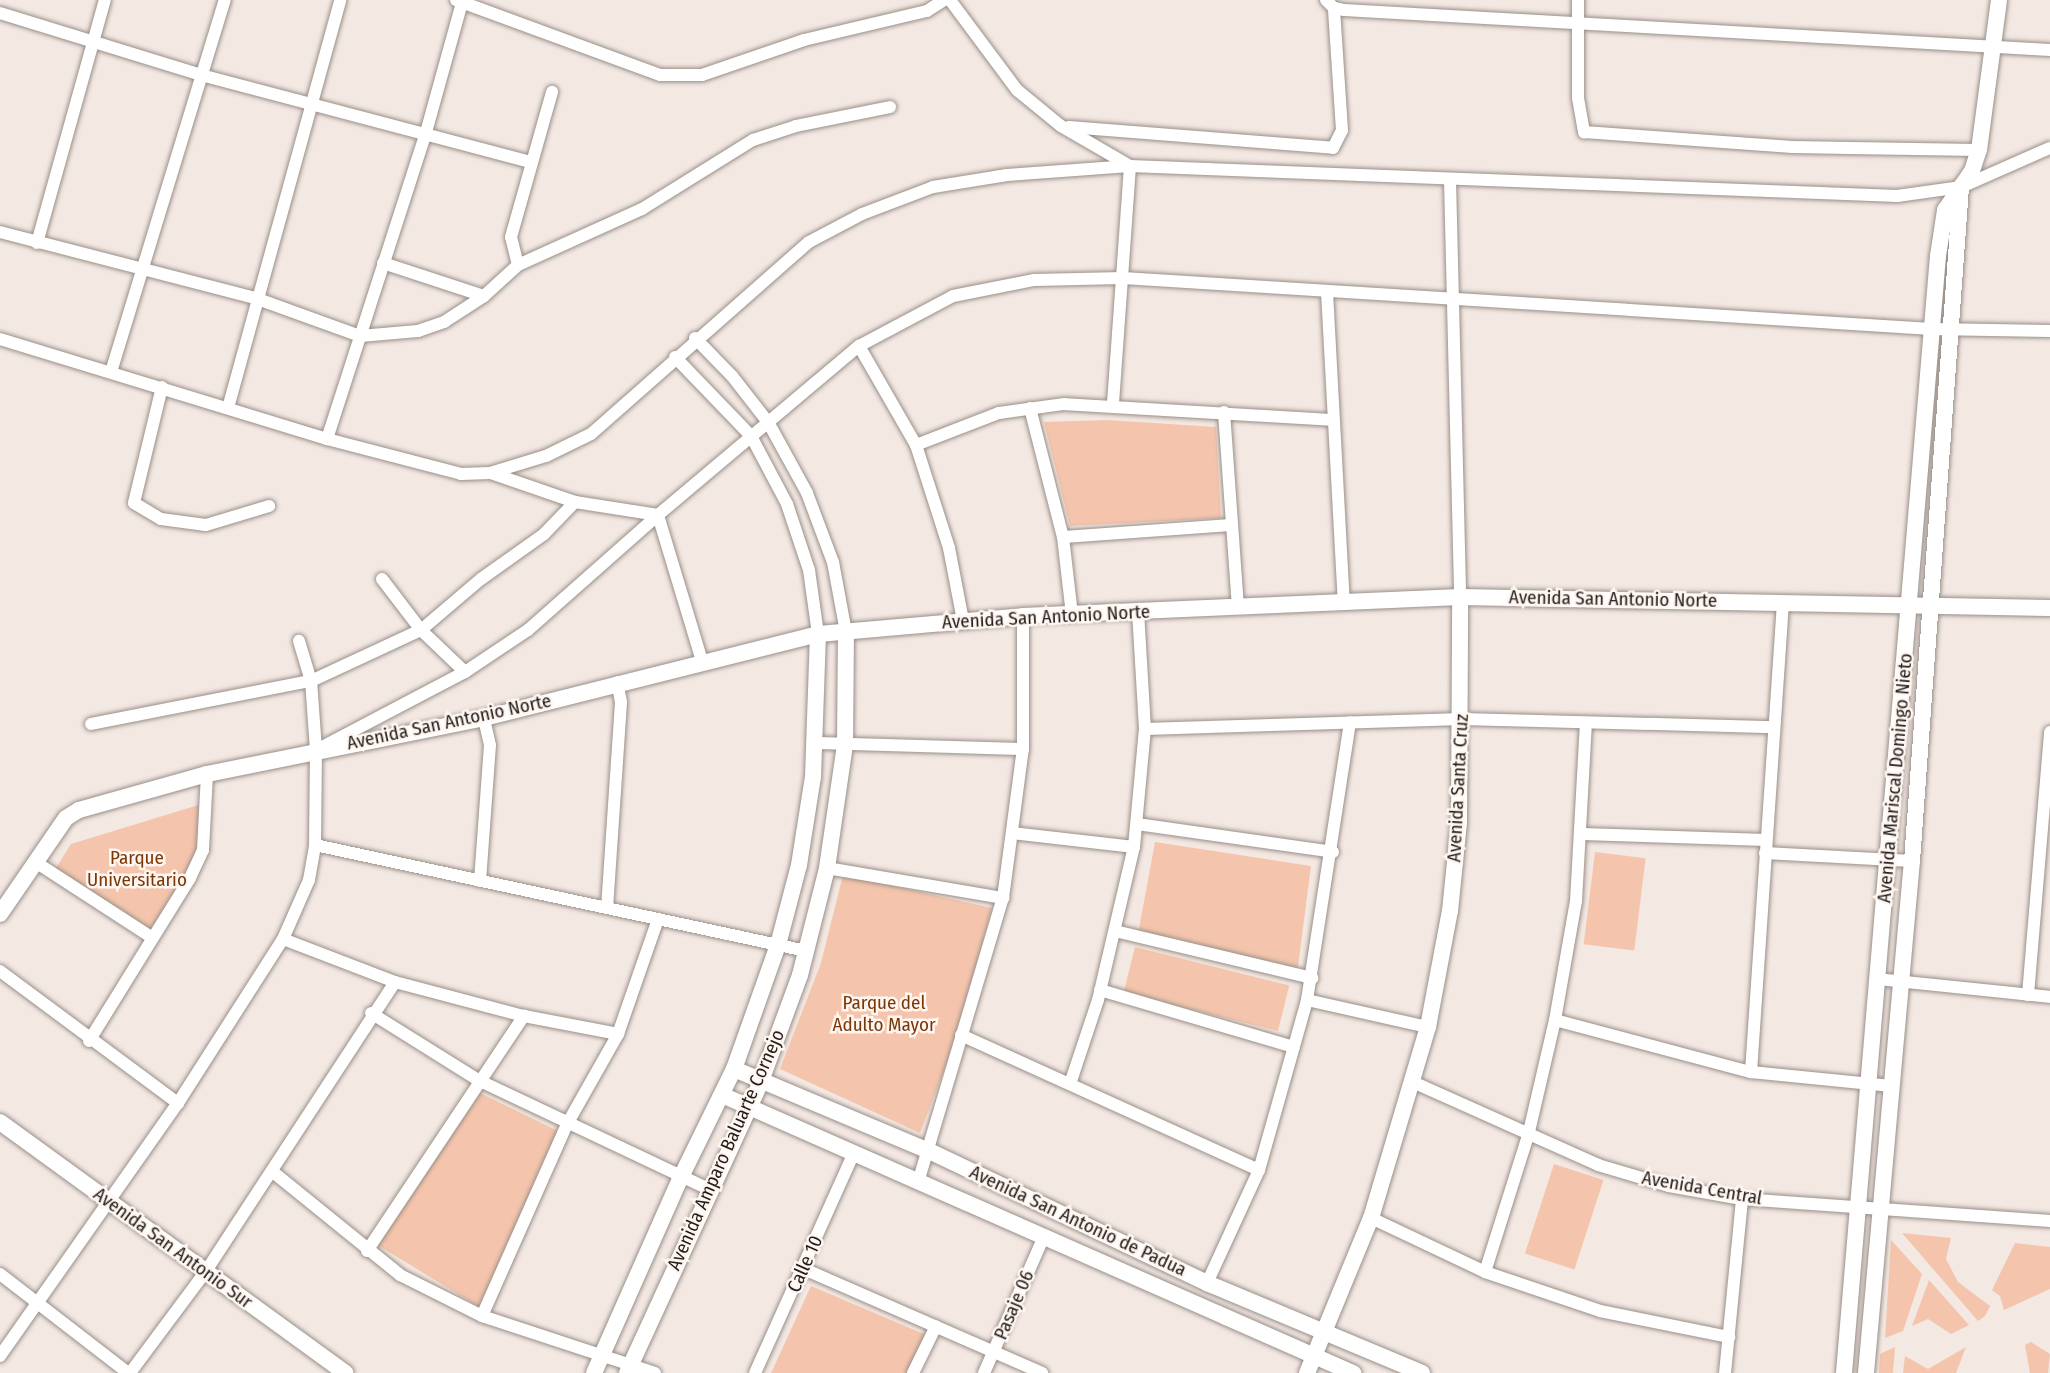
<!DOCTYPE html>
<html>
<head>
<meta charset="utf-8">
<style>
	body { margin:0 }
	#map { position:relative; width:2050px; height:1373px; overflow:hidden; background:#f3e8e2; font-family:"Fira Sans Condensed",sans-serif }
	div>[style] { position:absolute }
	[style*='--x'] { left:calc(var(--x)*1px); top:calc(var(--y)*1px); width:calc(var(--w)*1px); rotate:calc(var(--a)*1deg) }
	.green>* { inset:0; background:#f4c5ac; transform-origin:0 0 }
	.roads { filter:drop-shadow(0 0 2px #998f89) drop-shadow(0 0 2px #998f89) }
	.minor>* { height:12px; margin:-6px; padding:0 6px; transform-origin:6px; border-radius:6px; background:#fff }
	.tertiary>* { height:16px; margin:-8px; padding:0 8px; transform-origin:8px; border-radius:8px; background:#fff }
	span { translate:-50% -50%; white-space:nowrap; text-align:center; line-height:1.15; -webkit-text-stroke:5px #fff6f1; paint-order:stroke }
	.street-label { font-size:19px; color:#211d1b }
	.park-label { font-size:19px; color:#7a3806 }
</style>
</head>
<body>
<div id="map">
	<div class="green">
		<div style="clip-path:polygon(1108px 420px,1216px 427px,1221px 518px,1070px 526px,1044px 422px)"></div>
		<div style="clip-path:polygon(205px 803px,200px 847px,193px 868px,149px 931px,56px 868px,71px 844px)"></div>
		<div style="clip-path:polygon(1155px 842px,1311px 866px,1297px 974px,1138px 934px)"></div>
		<div style="left:1595px;top:852px;width:51px;height:93px;rotate:7deg"></div>
		<div style="clip-path:polygon(843px 875px,992px 908px,959px 1031px,920px 1133px,780px 1069px,821px 963px)"></div>
		<div style="left:1135px;top:947px;width:159px;height:47px;rotate:14deg"></div>
		<div style="clip-path:polygon(480px 1093px,560px 1132px,484px 1310px,376px 1244px)"></div>
		<div style="left:1554px;top:1164px;width:52px;height:94px;rotate:18deg"></div>
		<div style="clip-path:polygon(1902px 1233px,1951px 1238px,1946px 1259px,1958px 1282px,1990px 1306px,1985px 1316px,1978px 1321px)"></div>
		<div style="clip-path:polygon(1891px 1240px,1922px 1274px,1903px 1331px,1885px 1338px)"></div>
		<div style="clip-path:polygon(2015px 1243px,2050px 1247px,2050px 1289px,2004px 1310px,2000px 1296px,1992px 1290px)"></div>
		<div style="clip-path:polygon(1929px 1280px,1969px 1325px,1951px 1334px,1928px 1319px,1912px 1326px)"></div>
		<div style="clip-path:polygon(811px 1286px,926px 1335px,908px 1373px,771px 1373px)"></div>
		<div style="clip-path:polygon(2031px 1342px,2050px 1354px,2048px 1373px,2030px 1373px,2025px 1345px)"></div>
		<div style="clip-path:polygon(1895px 1347px,1893px 1373px,1879px 1373px,1880px 1354px)"></div>
		<div style="clip-path:polygon(1966px 1347px,1956px 1373px,1903px 1373px,1905px 1356px,1928px 1369px)"></div>
	</div>
	<div class="roads">
		<div class="minor">
			<div style="--x:456;--y:0;--w:217;--a:20.2"></div>
			<div style="--x:660;--y:75;--w:42;--a:0"></div>
			<div style="--x:702;--y:75;--w:108;--a:-18.9"></div>
			<div style="--x:804;--y:40;--w:126;--a:-13.3"></div>
			<div style="--x:927;--y:11;--w:20;--a:-33"></div>
			<div style="--x:950;--y:0;--w:112;--a:53.3"></div>
			<div style="--x:1017;--y:90;--w:57;--a:39.3"></div>
			<div style="--x:1061;--y:126;--w:80;--a:30.1"></div>
			<div style="--x:1130;--y:166;--w:241;--a:94.1"></div>
			<div style="--x:1326;--y:0;--w:11;--a:45"></div>
			<div style="--x:1334;--y:8;--w:10;--a:11"></div>
			<div style="--x:1344;--y:10;--w:707;--a:3.24"></div>
			<div style="--x:1578;--y:0;--w:98;--a:90"></div>
			<div style="--x:1578;--y:98;--w:35;--a:80"></div>
			<div style="--x:1584;--y:132;--w:209;--a:4.1"></div>
			<div style="--x:1792;--y:147;--w:187;--a:0.9"></div>
			<div style="--x:0;--y:13;--w:214;--a:17.1"></div>
			<div style="--x:205;--y:76;--w:337;--a:14.8"></div>
			<div style="--x:1069;--y:127;--w:265;--a:4.5"></div>
			<div style="--x:1333;--y:148;--w:20;--a:-63"></div>
			<div style="--x:1342;--y:130;--w:122;--a:-93.8"></div>
			<div style="--x:1450;--y:180;--w:417;--a:88.6"></div>
			<div style="--x:0;--y:232;--w:263;--a:14.5"></div>
			<div style="--x:255;--y:298;--w:112;--a:19.9"></div>
			<div style="--x:360;--y:336;--w:58;--a:-4.9"></div>
			<div style="--x:418;--y:331;--w:28;--a:-19"></div>
			<div style="--x:444;--y:322;--w:48;--a:-33"></div>
			<div style="--x:484;--y:296;--w:46;--a:-42.4"></div>
			<div style="--x:518;--y:265;--w:29;--a:-104"></div>
			<div style="--x:511;--y:237;--w:151;--a:-74.2"></div>
			<div style="--x:37;--y:243;--w:252;--a:-74.4"></div>
			<div style="--x:383;--y:263;--w:106;--a:18.1"></div>
			<div style="--x:518;--y:265;--w:136;--a:-24.3"></div>
			<div style="--x:642;--y:209;--w:131;--a:-31.9"></div>
			<div style="--x:753;--y:140;--w:45;--a:-18"></div>
			<div style="--x:796;--y:126;--w:96;--a:-11.4"></div>
			<div style="--x:1327;--y:292;--w:312;--a:86.9"></div>
			<div style="--x:695;--y:338;--w:53;--a:45.8"></div>
			<div style="--x:732;--y:376;--w:58;--a:52"></div>
			<div style="--x:768;--y:422;--w:81;--a:61.2"></div>
			<div style="--x:807;--y:493;--w:74;--a:69.4"></div>
			<div style="--x:833;--y:562;--w:71;--a:79.5"></div>
			<div style="--x:0;--y:339;--w:342;--a:17"></div>
			<div style="--x:327;--y:439;--w:138;--a:14.6"></div>
			<div style="--x:461;--y:474;--w:29;--a:-2"></div>
			<div style="--x:490;--y:473;--w:59;--a:-16.9"></div>
			<div style="--x:546;--y:456;--w:50;--a:-26.1"></div>
			<div style="--x:591;--y:434;--w:290;--a:-41.4"></div>
			<div style="--x:809;--y:242;--w:60;--a:-27.8"></div>
			<div style="--x:862;--y:214;--w:76;--a:-20.8"></div>
			<div style="--x:933;--y:187;--w:75;--a:-9.2"></div>
			<div style="--x:1007;--y:175;--w:123;--a:-4.2"></div>
			<div style="--x:1130;--y:166;--w:768;--a:2.24"></div>
			<div style="--x:1897;--y:196;--w:65;--a:-8"></div>
			<div style="--x:1961;--y:187;--w:97;--a:-23.7"></div>
			<div style="--x:859;--y:346;--w:114;--a:60.1"></div>
			<div style="--x:916;--y:445;--w:108;--a:72.2"></div>
			<div style="--x:949;--y:548;--w:74;--a:79.1"></div>
			<div style="--x:675;--y:357;--w:110;--a:46.1"></div>
			<div style="--x:751;--y:436;--w:77;--a:62.1"></div>
			<div style="--x:787;--y:504;--w:70;--a:71.6"></div>
			<div style="--x:809;--y:570;--w:65;--a:82"></div>
			<div style="--x:111;--y:372;--w:389;--a:-73"></div>
			<div style="--x:162;--y:387;--w:119;--a:103.6"></div>
			<div style="--x:134;--y:503;--w:31;--a:31"></div>
			<div style="--x:161;--y:519;--w:45;--a:7.6"></div>
			<div style="--x:206;--y:525;--w:66;--a:-16.8"></div>
			<div style="--x:228;--y:408;--w:423;--a:-74.6"></div>
			<div style="--x:1030;--y:408;--w:133;--a:75.7"></div>
			<div style="--x:1063;--y:537;--w:79;--a:83.4"></div>
			<div style="--x:1224;--y:412;--w:196;--a:85.9"></div>
			<div style="--x:327;--y:439;--w:318;--a:-72.1"></div>
			<div style="--x:425;--y:136;--w:138;--a:-74.5"></div>
			<div style="--x:916;--y:445;--w:89;--a:-21.1"></div>
			<div style="--x:999;--y:413;--w:66;--a:-7.9"></div>
			<div style="--x:1064;--y:404;--w:270;--a:3.4"></div>
			<div style="--x:1063;--y:537;--w:169;--a:-4.1"></div>
			<div style="--x:382;--y:579;--w:64;--a:52.6"></div>
			<div style="--x:421;--y:630;--w:61;--a:43.7"></div>
			<div style="--x:702;--y:661;--w:152;--a:-106.8"></div>
			<div style="--x:658;--y:515;--w:263;--a:-40.1"></div>
			<div style="--x:859;--y:346;--w:106;--a:-28"></div>
			<div style="--x:953;--y:296;--w:83;--a:-11.2"></div>
			<div style="--x:1034;--y:280;--w:89;--a:-1.3"></div>
			<div style="--x:1123;--y:278;--w:810;--a:3.61"></div>
			<div style="--x:1931;--y:329;--w:119;--a:1"></div>
			<div style="--x:91;--y:724;--w:224;--a:-11.1"></div>
			<div style="--x:311;--y:681;--w:121;--a:-24.9"></div>
			<div style="--x:421;--y:630;--w:79;--a:-40.4"></div>
			<div style="--x:481;--y:579;--w:77;--a:-35.5"></div>
			<div style="--x:544;--y:534;--w:45;--a:-45.9"></div>
			<div style="--x:1145;--y:729;--w:317;--a:-1.8"></div>
			<div style="--x:1462;--y:719;--w:312;--a:1.5"></div>
			<div style="--x:816;--y:743;--w:207;--a:1.7"></div>
			<div style="--x:322;--y:747;--w:161;--a:-27.7"></div>
			<div style="--x:465;--y:672;--w:76;--a:-33.7"></div>
			<div style="--x:528;--y:630;--w:174;--a:-41.5"></div>
			<div style="--x:658;--y:515;--w:84;--a:-171.1"></div>
			<div style="--x:575;--y:502;--w:89;--a:-161"></div>
			<div style="--x:1137;--y:824;--w:198;--a:8.1"></div>
			<div style="--x:1012;--y:833;--w:123;--a:6.5"></div>
			<div style="--x:1583;--y:834;--w:183;--a:1.9"></div>
			<div style="--x:315;--y:845;--w:502;--a:12.18"></div>
			<div style="--x:1765;--y:853;--w:147;--a:3.1"></div>
			<div style="--x:37;--y:863;--w:136;--a:33"></div>
			<div style="--x:827;--y:868;--w:179;--a:9.7"></div>
			<div style="--x:480;--y:881;--w:136;--a:-85.8"></div>
			<div style="--x:490;--y:745;--w:28;--a:-103"></div>
			<div style="--x:607;--y:908;--w:206;--a:-86.1"></div>
			<div style="--x:621;--y:702;--w:20;--a:-101"></div>
			<div style="--x:1115;--y:931;--w:203;--a:13.4"></div>
			<div style="--x:283;--y:939;--w:120;--a:21"></div>
			<div style="--x:395;--y:982;--w:133;--a:14.8"></div>
			<div style="--x:524;--y:1016;--w:96;--a:10.8"></div>
			<div style="--x:0;--y:971;--w:222;--a:36.6"></div>
			<div style="--x:1877;--y:979;--w:174;--a:5.9"></div>
			<div style="--x:1100;--y:990;--w:202;--a:16.4"></div>
			<div style="--x:2028;--y:995;--w:264;--a:-85.2"></div>
			<div style="--x:1307;--y:1000;--w:124;--a:12.6"></div>
			<div style="--x:371;--y:1013;--w:128;--a:32"></div>
			<div style="--x:480;--y:1081;--w:255;--a:25.3"></div>
			<div style="--x:1555;--y:1020;--w:203;--a:14.9"></div>
			<div style="--x:1751;--y:1072;--w:141;--a:5.7"></div>
			<div style="--x:961;--y:1035;--w:327;--a:24.4"></div>
			<div style="--x:89;--y:1041;--w:192;--a:-58.2"></div>
			<div style="--x:190;--y:878;--w:31;--a:-65"></div>
			<div style="--x:203;--y:850;--w:76;--a:-87"></div>
			<div style="--x:1751;--y:1072;--w:471;--a:-86.1"></div>
			<div style="--x:1415;--y:1083;--w:201;--a:24.1"></div>
			<div style="--x:1598;--y:1165;--w:74;--a:16.5"></div>
			<div style="--x:1669;--y:1186;--w:74;--a:10.1"></div>
			<div style="--x:1742;--y:1199;--w:309;--a:4.1"></div>
			<div style="--x:1070;--y:1084;--w:89;--a:-71.6"></div>
			<div style="--x:1098;--y:1000;--w:157;--a:-76.8"></div>
			<div style="--x:1134;--y:847;--w:119;--a:-84.7"></div>
			<div style="--x:1145;--y:729;--w:117;--a:-93.4"></div>
			<div style="--x:273;--y:1172;--w:164;--a:39"></div>
			<div style="--x:400;--y:1275;--w:92;--a:26.6"></div>
			<div style="--x:482;--y:1316;--w:182;--a:18.2"></div>
			<div style="--x:919;--y:1179;--w:293;--a:-73.4"></div>
			<div style="--x:1003;--y:898;--w:150;--a:-82.4"></div>
			<div style="--x:1023;--y:749;--w:133;--a:-90"></div>
			<div style="--x:1371;--y:1218;--w:126;--a:25.3"></div>
			<div style="--x:1485;--y:1272;--w:121;--a:18.7"></div>
			<div style="--x:1600;--y:1311;--w:132;--a:11.4"></div>
			<div style="--x:367;--y:1251;--w:283;--a:-56.3"></div>
			<div style="--x:804;--y:1269;--w:260;--a:23.6"></div>
			<div style="--x:1485;--y:1272;--w:143;--a:-72.5"></div>
			<div style="--x:1528;--y:1136;--w:119;--a:-76.9"></div>
			<div style="--x:1555;--y:1020;--w:121;--a:-80"></div>
			<div style="--x:1576;--y:901;--w:178;--a:-86.8"></div>
			<div style="--x:0;--y:1274;--w:162;--a:37.7"></div>
			<div style="--x:1207;--y:1283;--w:124;--a:-65.3"></div>
			<div style="--x:1259;--y:1170;--w:177;--a:-74.2"></div>
			<div style="--x:1307;--y:1000;--w:281;--a:-81.2"></div>
			<div style="--x:482;--y:1316;--w:208;--a:-66.1"></div>
			<div style="--x:566;--y:1126;--w:106;--a:-60.5"></div>
			<div style="--x:618;--y:1034;--w:122;--a:-70.8"></div>
			<div style="--x:0;--y:1356;--w:309;--a:-54.9"></div>
			<div style="--x:178;--y:1103;--w:195;--a:-57.4"></div>
			<div style="--x:283;--y:939;--w:64;--a:-66.2"></div>
			<div style="--x:309;--y:880;--w:36;--a:-80"></div>
			<div style="--x:315;--y:845;--w:95;--a:-89.4"></div>
			<div style="--x:316;--y:750;--w:69;--a:-94.1"></div>
			<div style="--x:311;--y:681;--w:42;--a:-106.7"></div>
			<div style="--x:130;--y:1373;--w:127;--a:-53.3"></div>
			<div style="--x:206;--y:1271;--w:345;--a:-56.8"></div>
			<div style="--x:755;--y:1373;--w:239;--a:-65.8"></div>
			<div style="--x:913;--y:1373;--w:52;--a:-63.9"></div>
			<div style="--x:984;--y:1373;--w:150;--a:-66.3"></div>
			<div style="--x:1725;--y:1373;--w:175;--a:-84.4"></div>
		</div>
		<div class="tertiary">
			<div style="--x:0;--y:914;--w:116;--a:-55.5"></div>
			<div style="--x:66;--y:818;--w:15;--a:-32"></div>
			<div style="--x:79;--y:810;--w:133;--a:-15.7"></div>
			<div style="--x:207;--y:774;--w:283;--a:-11.4"></div>
			<div style="--x:484;--y:718;--w:344;--a:-14.1"></div>
			<div style="--x:818;--y:634;--w:206;--a:-5"></div>
			<div style="--x:1023;--y:616;--w:437;--a:-2.5"></div>
			<div style="--x:1460;--y:597;--w:590;--a:1.07"></div>
			<div style="--x:734;--y:1069;--w:212;--a:22.8"></div>
			<div style="--x:929;--y:1151;--w:308;--a:25.4"></div>
			<div style="--x:1207;--y:1283;--w:233;--a:22.7"></div>
			<div style="--x:722;--y:1095;--w:690;--a:23.78"></div>
			<div style="--x:0;--y:1122;--w:427;--a:36"></div>
			<div style="--x:594;--y:1373;--w:212;--a:-66.1"></div>
			<div style="--x:680;--y:1179;--w:123;--a:-63.9"></div>
			<div style="--x:734;--y:1069;--w:132;--a:-70.5"></div>
			<div style="--x:778;--y:945;--w:83;--a:-75.3"></div>
			<div style="--x:799;--y:865;--w:89;--a:-81"></div>
			<div style="--x:813;--y:777;--w:143;--a:-88"></div>
			<div style="--x:627;--y:1373;--w:321;--a:-65.3"></div>
			<div style="--x:761;--y:1081;--w:113;--a:-69.8"></div>
			<div style="--x:800;--y:975;--w:110;--a:-75.8"></div>
			<div style="--x:827;--y:868;--w:125;--a:-81.7"></div>
			<div style="--x:845;--y:744;--w:112;--a:-89.5"></div>
			<div style="--x:1307;--y:1373;--w:168;--a:-67.6"></div>
			<div style="--x:1371;--y:1218;--w:199;--a:-73.4"></div>
			<div style="--x:1428;--y:1027;--w:118;--a:-79.3"></div>
			<div style="--x:1450;--y:911;--w:89;--a:-84.2"></div>
			<div style="--x:1459;--y:822;--w:225;--a:-89.7"></div>
			<div style="--x:1844;--y:1373;--w:1121;--a:-85.19"></div>
			<div style="--x:1938;--y:256;--w:47;--a:-81.3"></div>
			<div style="--x:1945;--y:210;--w:47;--a:-55.3"></div>
			<div style="--x:1972;--y:171;--w:22;--a:-72"></div>
			<div style="--x:1979;--y:150;--w:151;--a:-82.4"></div>
			<div style="--x:1866;--y:1373;--w:514;--a:-84.87"></div>
			<div style="--x:1912;--y:861;--w:676;--a:-85.84"></div>
		</div>
	</div>
	<div class="street-label">
		<span style="left:1613px;top:599px;rotate:1deg">Avenida San Antonio Norte</span>
		<span style="left:1046px;top:617px;rotate:-3deg">Avenida San Antonio Norte</span>
		<span style="left:449px;top:722px;rotate:-12deg">Avenida San Antonio Norte</span>
		<span style="left:1895px;top:778px;rotate:-85deg">Avenida Mariscal Domingo Nieto</span>
		<span style="left:1458px;top:788px;rotate:-87deg">Avenida Santa Cruz</span>
		<span style="left:726px;top:1150px;rotate:-66deg">Avenida Amparo Baluarte Cornejo</span>
		<span style="left:1702px;top:1188px;rotate:10deg">Avenida Central</span>
		<span style="left:1078px;top:1221px;rotate:25deg">Avenida San Antonio de Padua</span>
		<span style="left:173px;top:1248px;rotate:36deg">Avenida San Antonio Sur</span>
		<span style="left:805px;top:1264px;rotate:-66deg">Calle 10</span>
		<span style="left:1014px;top:1305px;rotate:-67deg">Pasaje 06</span>
	</div>
	<div class="park-label">
		<span style="left:137px;top:869px">Parque<br>Universitario</span>
		<span style="left:884px;top:1014px">Parque del<br>Adulto Mayor</span>
	</div>
</div>
</body>
</html>
